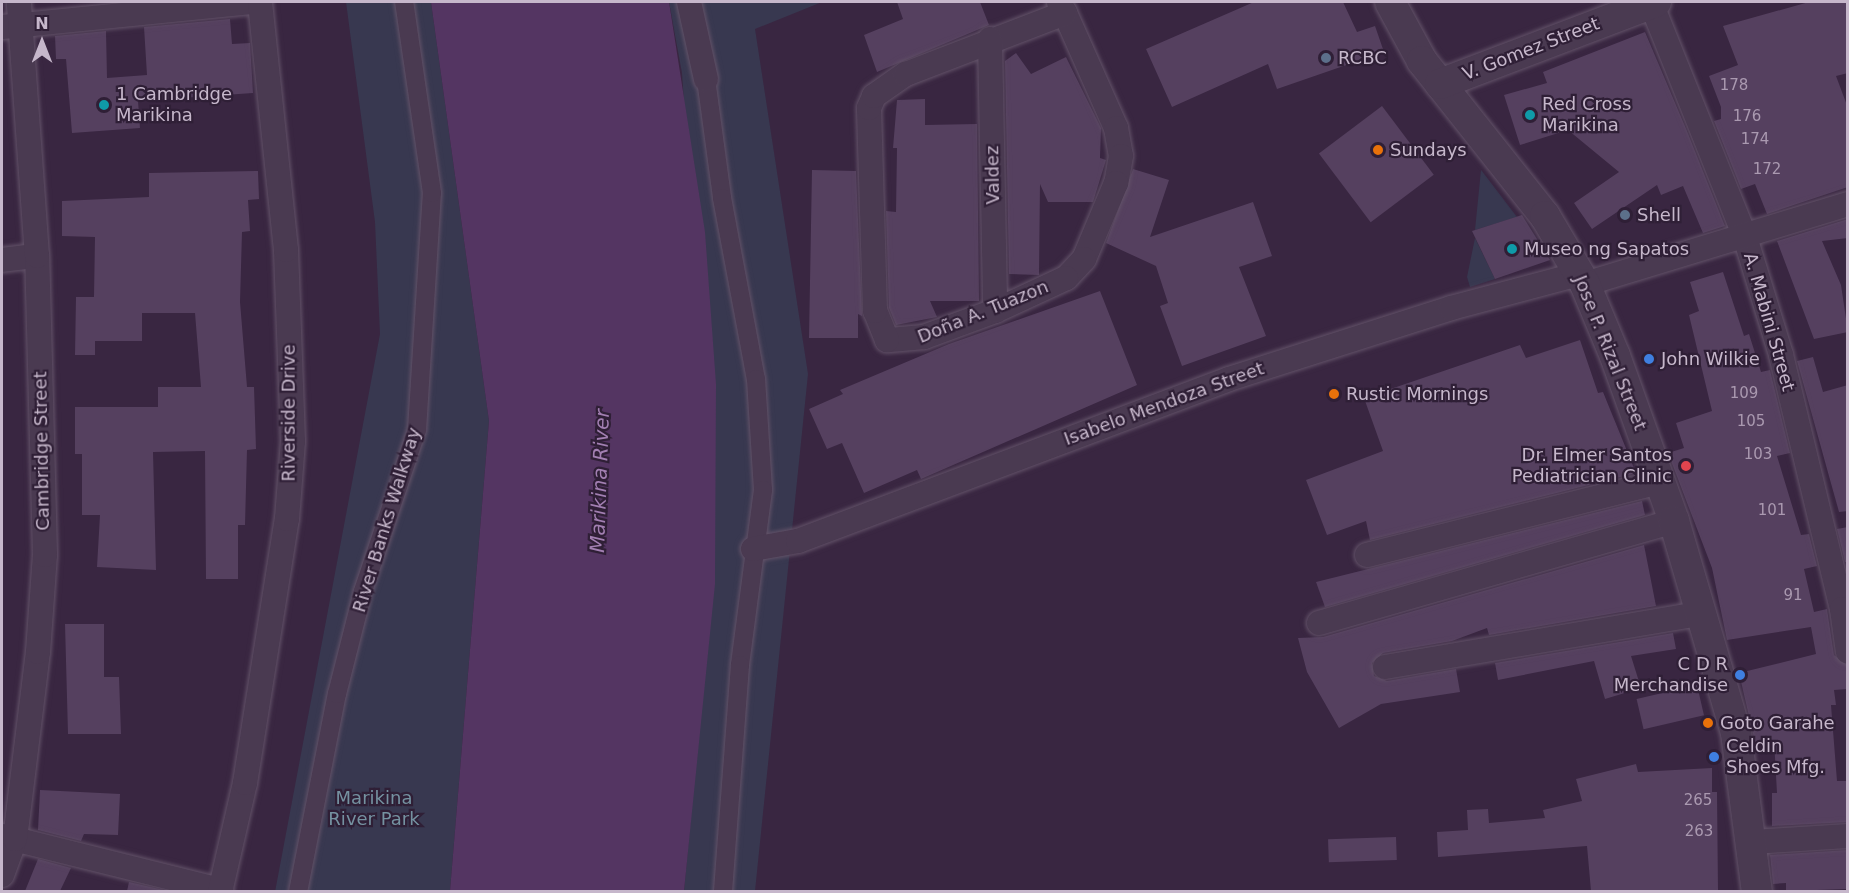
<!DOCTYPE html>
<html>
<head>
<meta charset="utf-8">
<style>
	body { margin:0 }
	#map { position:relative; width:1849px; height:893px; overflow:hidden; background:#392641; font-family:"DejaVu Sans",sans-serif }
	div>[style] { position:absolute }
	[style*='--x'] { left:calc(var(--x)*1px); top:calc(var(--y)*1px); width:calc(var(--w)*1px); rotate:calc(var(--a)*1deg) }
	.green>* { inset:0; background:#383850 }
	.water>* { inset:0; background:#543562 }
	.building>* { inset:0; background:#55405f; transform-origin:0 0 }
	.roads { filter:drop-shadow(0 0 2px #625268) drop-shadow(0 0 2px #625268) }
	.pedestrian>* { height:18px; margin:-9px; padding:0 9px; transform-origin:9px; border-radius:9px; background:#4a3a51 }
	.minor>* { height:24px; margin:-12px; padding:0 12px; transform-origin:12px; border-radius:12px; background:#4a3a51 }
	.tertiary>* { height:30px; margin:-15px; padding:0 15px; transform-origin:15px; border-radius:15px; background:#4a3a51 }
	.dots>* { width:16px; height:16px; translate:-50% -50%; box-sizing:border-box; border:3px solid #2f1f36; border-radius:50% }
	span { translate:-50% -50%; white-space:nowrap; text-align:center; line-height:1.15; -webkit-text-stroke:4.5px #2f1f36; paint-order:stroke }
	.number-label { font-size:15px; color:#aa99b0 }
	.number-label span { -webkit-text-stroke-width:0 }
	.street-label { font-size:18px; color:#c6b7cb }
	.poi-label { font-size:18px; color:#c6b7cb }
	.left { translate:0 -50%; text-align:left }
	.right { translate:-100% -50%; text-align:right }
	.park-label { font-size:18px; color:#7592a1 }
	.water-label { font-size:20px; color:#a27fb2; font-style:italic }
	.frame { position:absolute; inset:0; border:3px solid #c6b7cb; pointer-events:none }
	.north { position:absolute; left:12px; top:12px; width:60px; height:60px; -webkit-text-stroke:4px #2f1f36; paint-order:stroke; rotate:0deg; font-size:16px; font-weight:700; line-height:24px; text-align:center; color:#c6b7cb }
	.north::after { content:''; display:block; margin:auto; width:21px; height:27px; background:#c6b7cb; clip-path:polygon(50% 0,100% 100%,50% 72%,0 100%) }
</style>
</head>
<body>
<div id="map">
	<div class="green">
		<div style="clip-path:polygon(346px 2px,431px 2px,489px 421px,450px 891px,275px 892px,380px 334px,375px 222px)"></div>
		<div style="clip-path:polygon(669px 2px,822px 2px,755px 29px,808px 374px,755px 891px,684px 891px,715px 557px,682px 73px)"></div>
		<div style="clip-path:polygon(1481px 170px,1517px 217px,1475px 230px)"></div>
		<div style="clip-path:polygon(1475px 238px,1495px 279px,1470px 287px,1467px 277px)"></div>
	</div>
	<div class="water">
		<div style="clip-path:polygon(431px 2px,669px 2px,705px 232px,716px 384px,715px 584px,684px 891px,450px 891px,489px 421px)"></div>
	</div>
	<div class="building">
		<div style="clip-path:polygon(897px 2px,980px 2px,989px 25px,877px 72px,864px 35px,903px 19px)"></div>
		<div style="clip-path:polygon(1254px 2px,1343px 2px,1357px 32px,1375px 26px,1384px 52px,1277px 89px,1268px 64px,1172px 107px,1146px 49px)"></div>
		<div style="clip-path:polygon(1809px 2px,1848px 2px,1848px 73px,1836px 76px,1848px 108px,1848px 187px,1767px 214px,1755px 184px,1741px 189px,1714px 121px,1721px 119px,1721px 107px,1709px 76px,1738px 65px,1723px 26px)"></div>
		<div style="clip-path:polygon(230px 19px,232px 44px,250px 43px,253px 93px,138px 101px,140px 128px,72px 133px,66px 59px,56px 59px,55px 36px,106px 31px,107px 78px,147px 75px,144px 27px)"></div>
		<div style="clip-path:polygon(1645px 32px,1687px 131px,1725px 226px,1703px 233px,1683px 186px,1661px 195px,1657px 185px,1592px 229px,1574px 203px,1619px 172px,1568px 130px,1520px 145px,1504px 95px,1547px 83px,1543px 72px)"></div>
		<div style="clip-path:polygon(1016px 53px,1031px 74px,1066px 57px,1101px 128px,1100px 158px,1106px 160px,1093px 202px,1048px 202px,1040px 184px,1039px 275px,1009px 274px,1005px 61px)"></div>
		<div style="clip-path:polygon(925px 99px,925px 125px,977px 124px,979px 301px,930px 301px,937px 317px,896px 325px,889px 308px,886px 211px,896px 212px,897px 148px,893px 148px,897px 100px)"></div>
		<div style="left:1382px;top:106px;width:86px;height:79px;rotate:53deg"></div>
		<div style="clip-path:polygon(1133px 169px,1169px 180px,1150px 237px,1253px 202px,1272px 256px,1239px 267px,1266px 336px,1182px 366px,1160px 306px,1168px 303px,1156px 266px,1106px 243px)"></div>
		<div style="clip-path:polygon(812px 170px,856px 171px,862px 316px,858px 314px,858px 338px,809px 338px)"></div>
		<div style="clip-path:polygon(258px 171px,259px 199px,248px 200px,250px 231px,242px 232px,240px 302px,247px 387px,254px 387px,256px 449px,247px 450px,245px 525px,238px 525px,238px 579px,206px 579px,205px 451px,153px 452px,156px 570px,97px 567px,100px 515px,82px 515px,82px 454px,75px 454px,75px 407px,158px 407px,158px 387px,201px 387px,195px 313px,142px 313px,142px 341px,95px 341px,95px 355px,75px 355px,76px 297px,94px 297px,95px 237px,62px 236px,62px 201px,149px 197px,149px 173px)"></div>
		<div style="clip-path:polygon(1522px 215px,1550px 260px,1495px 279px,1472px 231px)"></div>
		<div style="clip-path:polygon(1848px 219px,1848px 238px,1822px 241px,1841px 285px,1848px 332px,1814px 339px,1777px 241px)"></div>
		<div style="clip-path:polygon(1723px 272px,1744px 336px,1749px 334px,1761px 372px,1770px 370px,1790px 453px,1777px 456px,1801px 535px,1809px 534px,1817px 566px,1804px 569px,1814px 612px,1827px 609px,1834px 655px,1848px 666px,1848px 689px,1834px 690px,1836px 705px,1831px 705px,1837px 781px,1847px 781px,1848px 822px,1772px 826px,1772px 793px,1777px 793px,1774px 740px,1755px 742px,1739px 673px,1816px 654px,1811px 627px,1727px 640px,1712px 568px,1668px 453px,1684px 448px,1676px 423px,1712px 411px,1689px 315px,1699px 311px,1690px 282px)"></div>
		<div style="clip-path:polygon(1100px 291px,1137px 385px,921px 479px,917px 470px,864px 493px,842px 443px,827px 449px,809px 409px,843px 394px,840px 390px,949px 344px)"></div>
		<div style="clip-path:polygon(1580px 340px,1598px 393px,1603px 392px,1636px 473px,1370px 540px,1366px 521px,1327px 535px,1306px 480px,1383px 451px,1364px 398px,1520px 345px,1526px 358px)"></div>
		<div style="clip-path:polygon(1813px 357px,1823px 392px,1848px 385px,1848px 511px,1839px 512px,1797px 361px)"></div>
		<div style="clip-path:polygon(1642px 501px,1645px 515px,1325px 607px,1316px 582px)"></div>
		<div style="clip-path:polygon(1848px 527px,1848px 562px,1845px 562px,1837px 529px)"></div>
		<div style="clip-path:polygon(1644px 545px,1656px 606px,1489px 635px,1487px 628px,1452px 641px,1383px 653px,1372px 663px,1374px 676px,1387px 681px,1456px 669px,1460px 692px,1381px 704px,1339px 728px,1307px 672px,1298px 638px,1323px 637px)"></div>
		<div style="clip-path:polygon(65px 624px,104px 624px,104px 677px,119px 677px,121px 734px,68px 734px)"></div>
		<div style="clip-path:polygon(1673px 633px,1676px 649px,1631px 656px,1641px 688px,1605px 699px,1594px 661px,1498px 680px,1495px 663px)"></div>
		<div style="left:1697px;top:685px;width:31px;height:62px;rotate:77deg"></div>
		<div style="clip-path:polygon(1636px 764px,1638px 772px,1712px 768px,1712px 792px,1717px 792px,1718px 891px,1591px 891px,1587px 846px,1438px 857px,1437px 832px,1468px 830px,1467px 810px,1488px 809px,1489px 823px,1545px 818px,1543px 810px,1582px 801px,1576px 779px)"></div>
		<div style="clip-path:polygon(40px 790px,120px 794px,118px 835px,84px 834px,81px 841px,38px 830px)"></div>
		<div style="left:1396px;top:837px;width:23px;height:68px;rotate:88deg"></div>
		<div style="clip-path:polygon(1848px 850px,1847px 889px,1786px 891px,1786px 883px,1773px 884px,1770px 855px)"></div>
		<div style="clip-path:polygon(38px 859px,71px 868px,60px 891px,25px 891px)"></div>
		<div style="clip-path:polygon(129px 882px,168px 891px,127px 891px)"></div>
	</div>
	<div class="roads">
		<div class="pedestrian">
			<div style="--x:706;--y:79;--w:120;--a:82.3"></div>
			<div style="--x:722;--y:198;--w:184;--a:79.4"></div>
			<div style="--x:756;--y:379;--w:111;--a:86.4"></div>
			<div style="--x:763;--y:490;--w:177;--a:97.5"></div>
			<div style="--x:740;--y:665;--w:228;--a:94.3"></div>
			<div style="--x:298;--y:892;--w:202;--a:-78.9"></div>
			<div style="--x:337;--y:694;--w:106;--a:-75.8"></div>
			<div style="--x:363;--y:591;--w:170;--a:-71.5"></div>
			<div style="--x:417;--y:430;--w:237;--a:-86.4"></div>
			<div style="--x:432;--y:193;--w:193;--a:-98.3"></div>
		</div>
		<div class="minor">
			<div style="--x:689;--y:2;--w:79;--a:77.6"></div>
			<div style="--x:1059;--y:2;--w:13;--a:61"></div>
			<div style="--x:1065;--y:13;--w:126;--a:66.1"></div>
			<div style="--x:1116;--y:128;--w:28;--a:80"></div>
			<div style="--x:1121;--y:156;--w:27;--a:100"></div>
			<div style="--x:1116;--y:183;--w:82;--a:112.8"></div>
			<div style="--x:1084;--y:259;--w:26;--a:133"></div>
			<div style="--x:1066;--y:278;--w:78;--a:155.1"></div>
			<div style="--x:995;--y:311;--w:76;--a:159.9"></div>
			<div style="--x:924;--y:337;--w:37;--a:175"></div>
			<div style="--x:887;--y:340;--w:31;--a:-112"></div>
			<div style="--x:875;--y:311;--w:203;--a:-91.7"></div>
			<div style="--x:869;--y:108;--w:13;--a:-67"></div>
			<div style="--x:874;--y:96;--w:39;--a:-35"></div>
			<div style="--x:906;--y:74;--w:170;--a:-21"></div>
			<div style="--x:1651;--y:3;--w:252;--a:68.1"></div>
			<div style="--x:1745;--y:237;--w:123;--a:73"></div>
			<div style="--x:1781;--y:355;--w:261;--a:76.5"></div>
			<div style="--x:1842;--y:609;--w:43;--a:82.1"></div>
			<div style="--x:2;--y:27;--w:251;--a:-5.7"></div>
			<div style="--x:990;--y:39;--w:272;--a:88.9"></div>
			<div style="--x:2;--y:260;--w:35;--a:-7"></div>
			<div style="--x:1585;--y:284;--w:275;--a:-16.9"></div>
			<div style="--x:753;--y:549;--w:46;--a:-10.1"></div>
			<div style="--x:798;--y:541;--w:460;--a:-20.6"></div>
			<div style="--x:1229;--y:379;--w:233;--a:-17.7"></div>
			<div style="--x:1451;--y:308;--w:132;--a:-14.9"></div>
			<div style="--x:1367;--y:555;--w:302;--a:-14"></div>
			<div style="--x:1319;--y:623;--w:369;--a:-16"></div>
			<div style="--x:1385;--y:667;--w:323;--a:-9.6"></div>
			<div style="--x:2;--y:836;--w:226;--a:13.9"></div>
			<div style="--x:1752;--y:842;--w:96;--a:-3.6"></div>
			<div style="--x:2;--y:875;--w:38;--a:-70"></div>
			<div style="--x:15;--y:839;--w:188;--a:-83"></div>
			<div style="--x:38;--y:652;--w:97;--a:-85.9"></div>
			<div style="--x:45;--y:555;--w:299;--a:-91.5"></div>
			<div style="--x:37;--y:256;--w:255;--a:-94.1"></div>
			<div style="--x:220;--y:892;--w:112;--a:-77.1"></div>
			<div style="--x:245;--y:783;--w:267;--a:-81"></div>
			<div style="--x:287;--y:519;--w:78;--a:-85.6"></div>
			<div style="--x:293;--y:441;--w:191;--a:-92.1"></div>
			<div style="--x:286;--y:250;--w:249;--a:-96"></div>
		</div>
		<div class="tertiary">
			<div style="--x:1390;--y:2;--w:67;--a:61.5"></div>
			<div style="--x:1422;--y:61;--w:198;--a:51.6"></div>
			<div style="--x:1545;--y:216;--w:79;--a:59.5"></div>
			<div style="--x:1585;--y:284;--w:78;--a:67.4"></div>
			<div style="--x:1615;--y:356;--w:175;--a:70.3"></div>
			<div style="--x:1674;--y:521;--w:221;--a:73.7"></div>
			<div style="--x:1736;--y:733;--w:160;--a:82.5"></div>
			<div style="--x:1440;--y:84;--w:231;--a:-20.8"></div>
		</div>
	</div>
	<div class="dots">
		<div style="left:1326px;top:58px;background:#5c6f8a"></div>
		<div style="left:104px;top:105px;background:#0f9aa8"></div>
		<div style="left:1530px;top:115px;background:#0f9aa8"></div>
		<div style="left:1378px;top:150px;background:#e8710a"></div>
		<div style="left:1625px;top:215px;background:#5c6f8a"></div>
		<div style="left:1512px;top:249px;background:#0f9aa8"></div>
		<div style="left:1649px;top:359px;background:#3f7fe0"></div>
		<div style="left:1334px;top:394px;background:#e8710a"></div>
		<div style="left:1686px;top:466px;background:#e0444e"></div>
		<div style="left:1740px;top:675px;background:#3f7fe0"></div>
		<div style="left:1708px;top:723px;background:#e8710a"></div>
		<div style="left:1714px;top:757px;background:#3f7fe0"></div>
	</div>
	<div class="number-label">
		<span style="left:1734px;top:86px">178</span>
		<span style="left:1747px;top:117px">176</span>
		<span style="left:1755px;top:140px">174</span>
		<span style="left:1767px;top:170px">172</span>
		<span style="left:1744px;top:394px">109</span>
		<span style="left:1751px;top:422px">105</span>
		<span style="left:1758px;top:455px">103</span>
		<span style="left:1772px;top:511px">101</span>
		<span style="left:1793px;top:596px">91</span>
		<span style="left:1698px;top:801px">265</span>
		<span style="left:1699px;top:832px">263</span>
	</div>
	<div class="street-label">
		<span style="left:1531px;top:49px;rotate:-21deg">V. Gomez Street</span>
		<span style="left:993px;top:175px;rotate:-91deg">Valdez</span>
		<span style="left:983px;top:312px;rotate:-22deg">Doña A. Tuazon</span>
		<span style="left:1769px;top:322px;rotate:74deg">A. Mabini Street</span>
		<span style="left:1610px;top:353px;rotate:68deg">Jose P. Rizal Street</span>
		<span style="left:1164px;top:404px;rotate:-20deg">Isabelo Mendoza Street</span>
		<span style="left:289px;top:413px;rotate:-90deg">Riverside Drive</span>
		<span style="left:42px;top:451px;rotate:-91deg">Cambridge Street</span>
		<span style="left:387px;top:520px;rotate:-73deg">River Banks Walkway</span>
	</div>
	<div class="poi-label">
		<span class="left" style="left:1338px;top:58px">RCBC</span>
		<span class="left" style="left:116px;top:105px">1 Cambridge<br>Marikina</span>
		<span class="left" style="left:1542px;top:115px">Red Cross<br>Marikina</span>
		<span class="left" style="left:1390px;top:150px">Sundays</span>
		<span class="left" style="left:1637px;top:215px">Shell</span>
		<span class="left" style="left:1524px;top:249px">Museo ng Sapatos</span>
		<span class="left" style="left:1661px;top:359px">John Wilkie</span>
		<span class="left" style="left:1346px;top:394px">Rustic Mornings</span>
		<span class="right" style="left:1672px;top:466px">Dr. Elmer Santos<br>Pediatrician Clinic</span>
		<span class="right" style="left:1728px;top:675px">C D R<br>Merchandise</span>
		<span class="left" style="left:1720px;top:723px">Goto Garahe</span>
		<span class="left" style="left:1726px;top:757px">Celdin<br>Shoes Mfg.</span>
	</div>
	<div class="park-label">
		<span style="left:374px;top:809px">Marikina<br>River Park</span>
	</div>
	<div class="water-label">
		<span style="left:600px;top:481px;rotate:-88deg">Marikina River</span>
	</div>
	<div class="frame"></div>
	<div class="north">N</div>
</div>
</body>
</html>
